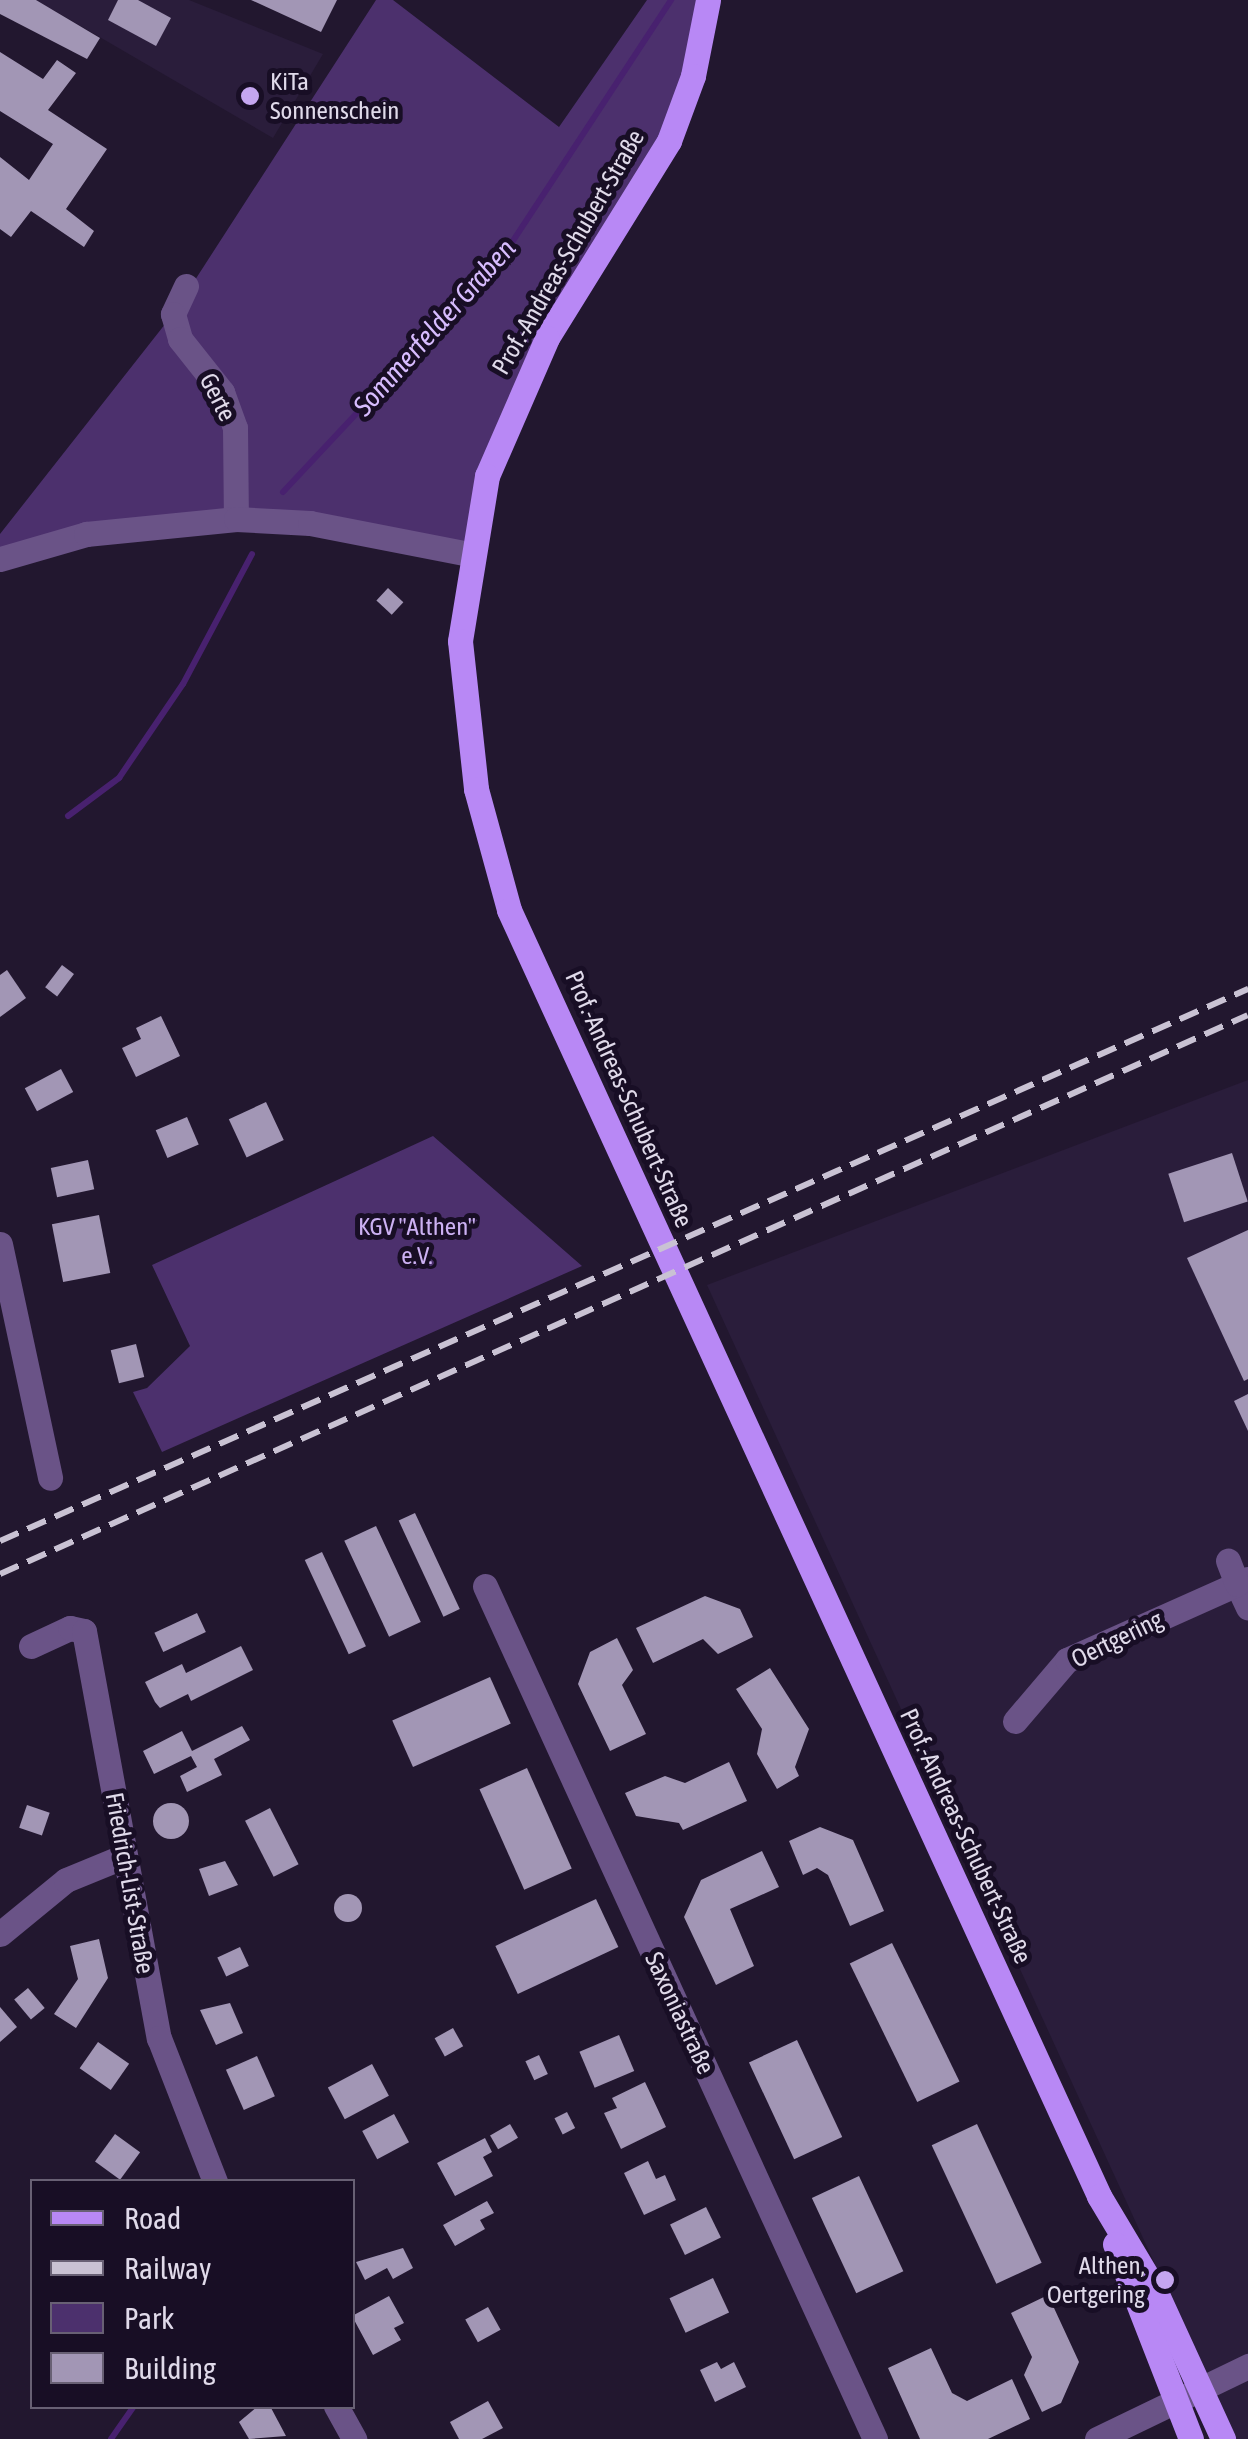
<!DOCTYPE html>
<html>
<head>
<meta charset="utf-8">
<style>
	body { margin:0 }
	#map { position:relative; width:1248px; height:2439px; overflow:hidden; background:#22172f; font-family:"Asap Condensed",sans-serif }
	div>[style] { position:absolute }
	[style*='--x'] { left:calc(var(--x)*1px); top:calc(var(--y)*1px); width:calc(var(--w)*1px); rotate:calc(var(--a)*1deg) }
	.built>* { inset:0; background:#2a1d3b }
	.green>* { inset:0; background:#4c306d }
	.stream>* { height:6px; margin:-3px; padding:0 3px; transform-origin:3px; border-radius:3px; background:#48216f }
	.building>* { inset:0; background:#a296b5; transform-origin:0 0 }
	.round { border-radius:50% }
	.minor>* { height:25px; margin:-12.5px; padding:0 12.5px; transform-origin:12.5px; border-radius:12.5px; background:#6a5387 }
	.major>* { height:25px; margin:-12.5px; padding:0 12.5px; transform-origin:12.5px; border-radius:12.5px; background:#b888f5 }
	.rail>* { height:6px; margin-top:-3px; transform-origin:0; background:repeating-linear-gradient(90deg,#c9c2d3 0 20px,transparent 0 30px) }
	.dots>* { width:28px; height:28px; translate:-50% -50%; box-sizing:border-box; border:5px solid #180e25; border-radius:50% }
	span { translate:-50% -50%; white-space:nowrap; text-align:center; line-height:1.15; -webkit-text-stroke:10px #180e25; paint-order:stroke }
	.poi-label { font-size:25px; color:#e0daea }
	.left { translate:0 -50%; text-align:left }
	.right { translate:-100% -50%; text-align:right }
	.street-label { font-size:25px; color:#e0daea }
	.park-label { font-size:25px; color:#ccb1f3 }
	.water-label { font-size:28px; color:#d7bcfe; font-style:italic }
	.legend { position:absolute; left:30px; top:2179px; width:325px; height:230px; box-sizing:border-box; background:#180e25; border:2px solid #686074; margin:0; padding:12px 18px; list-style:none; font-size:30px; color:#e0daea }
	.legend li { display:flex; align-items:center; gap:20px; height:50px }
	.legend b { width:50px; border:2px solid #686074 }
</style>
</head>
<body>
<div id="map">
	<div class="built">
		<div style="clip-path:polygon(36px 0,189px 0,323px 54px,273px 138px)"></div>
		<div style="clip-path:polygon(1248px 1080px,1248px 2439px,1235px 2439px,707px 1285px)"></div>
	</div>
	<div class="green">
		<div style="clip-path:polygon(376px 0,393px 0,559px 127px,647px 0,708px 0,693px 76px,547px 338px,469px 554px,236px 519px,0 559px,0 534px,173px 314px)"></div>
		<div style="clip-path:polygon(433px 1136px,582px 1266px,162px 1452px,133px 1392px,147px 1388px,190px 1346px,152px 1265px)"></div>
	</div>
	<div class="stream">
		<div style="--x:283;--y:492;--w:319;--a:-46.9"></div>
		<div style="--x:501;--y:259;--w:310;--a:-56.7"></div>
		<div style="--x:68;--y:816;--w:64;--a:-36.7"></div>
		<div style="--x:119;--y:778;--w:114;--a:-55.8"></div>
		<div style="--x:183;--y:684;--w:147;--a:-62"></div>
		<div style="--x:111;--y:2439;--w:40;--a:-55.1"></div>
	</div>
	<div class="building">
		<div style="clip-path:polygon(0 0,36px 0,100px 38px,87px 59px,0 14px)"></div>
		<div style="clip-path:polygon(118px 0,138px 0,171px 18px,156px 46px,108px 20px)"></div>
		<div style="clip-path:polygon(251px 0,337px 0,321px 32px)"></div>
		<div style="clip-path:polygon(0 52px,43px 79px,57px 60px,76px 73px,48px 110px,107px 149px,66px 209px,94px 231px,84px 247px,31px 211px,11px 237px,0 229px,0 157px,29px 180px,53px 144px,0 111px)"></div>
		<div style="left:388px;top:588px;width:21px;height:17px;rotate:43deg"></div>
		<div style="left:62px;top:965px;width:15px;height:28px;rotate:37deg"></div>
		<div style="clip-path:polygon(7px 970px,26px 998px,0 1017px,0 975px)"></div>
		<div style="clip-path:polygon(161px 1016px,180px 1056px,136px 1077px,122px 1048px,141px 1039px,136px 1028px)"></div>
		<div style="left:61px;top:1069px;width:26px;height:41px;rotate:62deg"></div>
		<div style="left:266px;top:1102px;width:42px;height:41px;rotate:65deg"></div>
		<div style="left:187px;top:1117px;width:30px;height:34px;rotate:67deg"></div>
		<div style="left:1232px;top:1153px;width:51px;height:67px;rotate:72deg"></div>
		<div style="left:88px;top:1160px;width:30px;height:38px;rotate:78deg"></div>
		<div style="left:99px;top:1215px;width:59px;height:48px;rotate:79deg"></div>
		<div style="clip-path:polygon(1248px 1230px,1248px 1379px,1244px 1381px,1187px 1258px)"></div>
		<div style="left:136px;top:1344px;width:34px;height:26px;rotate:76deg"></div>
		<div style="clip-path:polygon(1248px 1394px,1248px 1431px,1234px 1401px)"></div>
		<div style="left:415px;top:1513px;width:106px;height:18px;rotate:65deg"></div>
		<div style="left:376px;top:1526px;width:106px;height:35px;rotate:65deg"></div>
		<div style="left:322px;top:1552px;width:104px;height:19px;rotate:65deg"></div>
		<div style="clip-path:polygon(705px 1596px,740px 1609px,753px 1637px,718px 1654px,703px 1639px,653px 1663px,636px 1628px)"></div>
		<div style="left:197px;top:1613px;width:21px;height:47px;rotate:65deg"></div>
		<div style="clip-path:polygon(617px 1638px,633px 1670px,622px 1685px,646px 1734px,610px 1751px,578px 1684px,590px 1652px)"></div>
		<div style="clip-path:polygon(241px 1646px,253px 1670px,191px 1701px,188px 1694px,160px 1708px,155px 1702px,145px 1682px,182px 1664px,186px 1673px)"></div>
		<div style="clip-path:polygon(770px 1668px,809px 1729px,795px 1767px,799px 1776px,777px 1789px,757px 1754px,762px 1729px,736px 1689px)"></div>
		<div style="left:490px;top:1677px;width:51px;height:107px;rotate:66deg"></div>
		<div style="clip-path:polygon(242px 1726px,250px 1740px,214px 1759px,222px 1775px,187px 1792px,180px 1776px,197px 1767px,191px 1756px,154px 1774px,143px 1751px,182px 1731px,192px 1751px)"></div>
		<div style="clip-path:polygon(729px 1762px,747px 1801px,683px 1830px,679px 1823px,636px 1816px,625px 1793px,665px 1776px,685px 1783px)"></div>
		<div style="left:527px;top:1768px;width:110px;height:52px;rotate:66deg"></div>
		<div class="round" style="left:153px;top:1803px;width:36px;height:36px"></div>
		<div style="left:27px;top:1805px;width:24px;height:24px;rotate:19deg"></div>
		<div style="left:270px;top:1808px;width:63px;height:28px;rotate:63deg"></div>
		<div style="clip-path:polygon(820px 1827px,853px 1840px,884px 1911px,850px 1926px,828px 1875px,817px 1868px,803px 1875px,789px 1841px)"></div>
		<div style="clip-path:polygon(762px 1851px,779px 1887px,730px 1909px,754px 1966px,716px 1985px,684px 1917px,701px 1880px)"></div>
		<div style="clip-path:polygon(225px 1861px,238px 1885px,209px 1896px,199px 1869px)"></div>
		<div class="round" style="left:334px;top:1894px;width:28px;height:28px"></div>
		<div style="left:596px;top:1899px;width:53px;height:111px;rotate:65deg"></div>
		<div style="clip-path:polygon(99px 1939px,108px 1978px,76px 2028px,54px 2014px,78px 1979px,70px 1946px)"></div>
		<div style="left:892px;top:1943px;width:154px;height:47px;rotate:64deg"></div>
		<div style="left:240px;top:1947px;width:21px;height:25px;rotate:65deg"></div>
		<div style="left:28px;top:1988px;width:26px;height:18px;rotate:50deg"></div>
		<div style="clip-path:polygon(230px 2003px,243px 2033px,216px 2045px,200px 2010px)"></div>
		<div style="clip-path:polygon(0 2007px,17px 2027px,0 2042px)"></div>
		<div style="left:453px;top:2028px;width:21px;height:21px;rotate:61deg"></div>
		<div style="left:619px;top:2035px;width:39px;height:43px;rotate:67deg"></div>
		<div style="left:797px;top:2040px;width:107px;height:53px;rotate:65deg"></div>
		<div style="left:98px;top:2042px;width:38px;height:32px;rotate:35deg"></div>
		<div style="left:539px;top:2055px;width:21px;height:15px;rotate:65deg"></div>
		<div style="left:257px;top:2056px;width:44px;height:34px;rotate:66deg"></div>
		<div style="left:372px;top:2064px;width:36px;height:50px;rotate:62deg"></div>
		<div style="clip-path:polygon(645px 2082px,666px 2127px,621px 2149px,604px 2113px,617px 2108px,612px 2098px)"></div>
		<div style="left:567px;top:2112px;width:18px;height:14px;rotate:63deg"></div>
		<div style="left:394px;top:2114px;width:32px;height:36px;rotate:62deg"></div>
		<div style="left:510px;top:2124px;width:16px;height:23px;rotate:60deg"></div>
		<div style="left:977px;top:2124px;width:153px;height:50px;rotate:65deg"></div>
		<div style="left:115px;top:2134px;width:31px;height:34px;rotate:36deg"></div>
		<div style="clip-path:polygon(485px 2138px,492px 2152px,483px 2157px,493px 2176px,455px 2196px,437px 2163px)"></div>
		<div style="clip-path:polygon(648px 2161px,656px 2179px,665px 2175px,676px 2200px,644px 2215px,624px 2173px)"></div>
		<div style="left:859px;top:2176px;width:105px;height:52px;rotate:65deg"></div>
		<div style="clip-path:polygon(487px 2201px,494px 2213px,480px 2220px,485px 2229px,455px 2246px,443px 2225px)"></div>
		<div style="left:706px;top:2207px;width:34px;height:40px;rotate:64deg"></div>
		<div style="clip-path:polygon(403px 2248px,413px 2268px,393px 2279px,387px 2268px,365px 2280px,356px 2262px)"></div>
		<div style="left:713px;top:2278px;width:38px;height:48px;rotate:65deg"></div>
		<div style="clip-path:polygon(1048px 2295px,1079px 2362px,1061px 2403px,1042px 2412px,1024px 2375px,1032px 2357px,1011px 2313px)"></div>
		<div style="clip-path:polygon(389px 2296px,404px 2323px,394px 2328px,401px 2340px,373px 2355px,352px 2316px)"></div>
		<div style="left:488px;top:2307px;width:26px;height:26px;rotate:61deg"></div>
		<div style="clip-path:polygon(931px 2348px,952px 2393px,967px 2401px,1012px 2379px,1030px 2419px,988px 2439px,920px 2439px,888px 2368px)"></div>
		<div style="clip-path:polygon(717px 2362px,721px 2369px,734px 2362px,746px 2387px,715px 2402px,700px 2370px)"></div>
		<div style="clip-path:polygon(488px 2401px,503px 2428px,482px 2439px,459px 2439px,450px 2422px)"></div>
		<div style="clip-path:polygon(258px 2406px,270px 2406px,286px 2436px,249px 2439px,239px 2422px)"></div>
	</div>
	<div class="minor">
		<div style="--x:186;--y:286;--w:31;--a:115"></div>
		<div style="--x:173;--y:314;--w:26;--a:74"></div>
		<div style="--x:180;--y:339;--w:68;--a:51.6"></div>
		<div style="--x:222;--y:392;--w:38;--a:70"></div>
		<div style="--x:235;--y:428;--w:91;--a:89.4"></div>
		<div style="--x:0;--y:559;--w:90;--a:-16.2"></div>
		<div style="--x:86;--y:534;--w:151;--a:-5.7"></div>
		<div style="--x:236;--y:519;--w:74;--a:3.1"></div>
		<div style="--x:310;--y:523;--w:162;--a:11"></div>
		<div style="--x:0;--y:1244;--w:239;--a:77.9"></div>
		<div style="--x:1248;--y:1579;--w:12;--a:156"></div>
		<div style="--x:1237;--y:1584;--w:26;--a:65"></div>
		<div style="--x:485;--y:1586;--w:938;--a:65.43"></div>
		<div style="--x:31;--y:1646;--w:43;--a:-24.8"></div>
		<div style="--x:70;--y:1628;--w:14;--a:12"></div>
		<div style="--x:84;--y:1631;--w:414;--a:79.6"></div>
		<div style="--x:159;--y:2038;--w:155;--a:68.7"></div>
		<div style="--x:1015;--y:1721;--w:80;--a:-49.6"></div>
		<div style="--x:1067;--y:1660;--w:186;--a:-24.1"></div>
		<div style="--x:1237;--y:1584;--w:25;--a:-111"></div>
		<div style="--x:0;--y:1934;--w:85;--a:-39.3"></div>
		<div style="--x:66;--y:1880;--w:61;--a:-22.3"></div>
		<div style="--x:336;--y:2406;--w:38;--a:61"></div>
		<div style="--x:1097;--y:2439;--w:168;--a:-25.8"></div>
	</div>
	<div class="major">
		<div style="--x:708;--y:0;--w:77;--a:101.2"></div>
		<div style="--x:693;--y:76;--w:69;--a:110.3"></div>
		<div style="--x:669;--y:141;--w:232;--a:121.8"></div>
		<div style="--x:547;--y:338;--w:150;--a:113.5"></div>
		<div style="--x:487;--y:476;--w:167;--a:99.3"></div>
		<div style="--x:460;--y:641;--w:149;--a:83.8"></div>
		<div style="--x:476;--y:789;--w:125;--a:74.7"></div>
		<div style="--x:509;--y:910;--w:1415;--a:65.35"></div>
		<div style="--x:1099;--y:2196;--w:107;--a:59.1"></div>
		<div style="--x:1154;--y:2288;--w:166;--a:65.4"></div>
		<div style="--x:1115;--y:2244;--w:209;--a:68.7"></div>
	</div>
	<div class="rail">
		<div style="--x:0;--y:1541;--w:1365;--a:-23.86"></div>
		<div style="--x:0;--y:1574;--w:1367;--a:-24.13"></div>
	</div>
	<div class="dots">
		<div style="left:250px;top:96px;background:#c5a6f0"></div>
		<div style="left:1165px;top:2280px;background:#c5a6f0"></div>
	</div>
	<div class="poi-label">
		<span class="left" style="left:270px;top:96px">KiTa<br>Sonnenschein</span>
		<span class="right" style="left:1145px;top:2280px">Althen,<br>Oertgering</span>
	</div>
	<div class="street-label">
		<span style="left:568px;top:252px;rotate:-60deg">Prof.-Andreas-Schubert-Straße</span>
		<span style="left:218px;top:397px;rotate:63deg">Gerte</span>
		<span style="left:629px;top:1099px;rotate:66deg">Prof.-Andreas-Schubert-Straße</span>
		<span style="left:1117px;top:1639px;rotate:-26deg">Oertgering</span>
		<span style="left:966px;top:1836px;rotate:65deg">Prof.-Andreas-Schubert-Straße</span>
		<span style="left:130px;top:1883px;rotate:80deg">Friedrich-List-Straße</span>
		<span style="left:680px;top:2013px;rotate:65deg">Saxoniastraße</span>
	</div>
	<div class="park-label">
		<span style="left:417px;top:1241px">KGV "Althen"<br>e.V.</span>
	</div>
	<div class="water-label">
		<span style="left:434px;top:327px;rotate:-48deg">Sommerfelder Graben</span>
	</div>
	<ul class="legend">
	<li><b style="height:12px;background:#b888f5"></b>Road</li>
	<li><b style="height:12px;background:#c9c2d3"></b>Railway</li>
	<li><b style="height:28px;background:#4c306d"></b>Park</li>
	<li><b style="height:28px;background:#a296b5"></b>Building</li>
	</ul>
</div>
</body>
</html>
